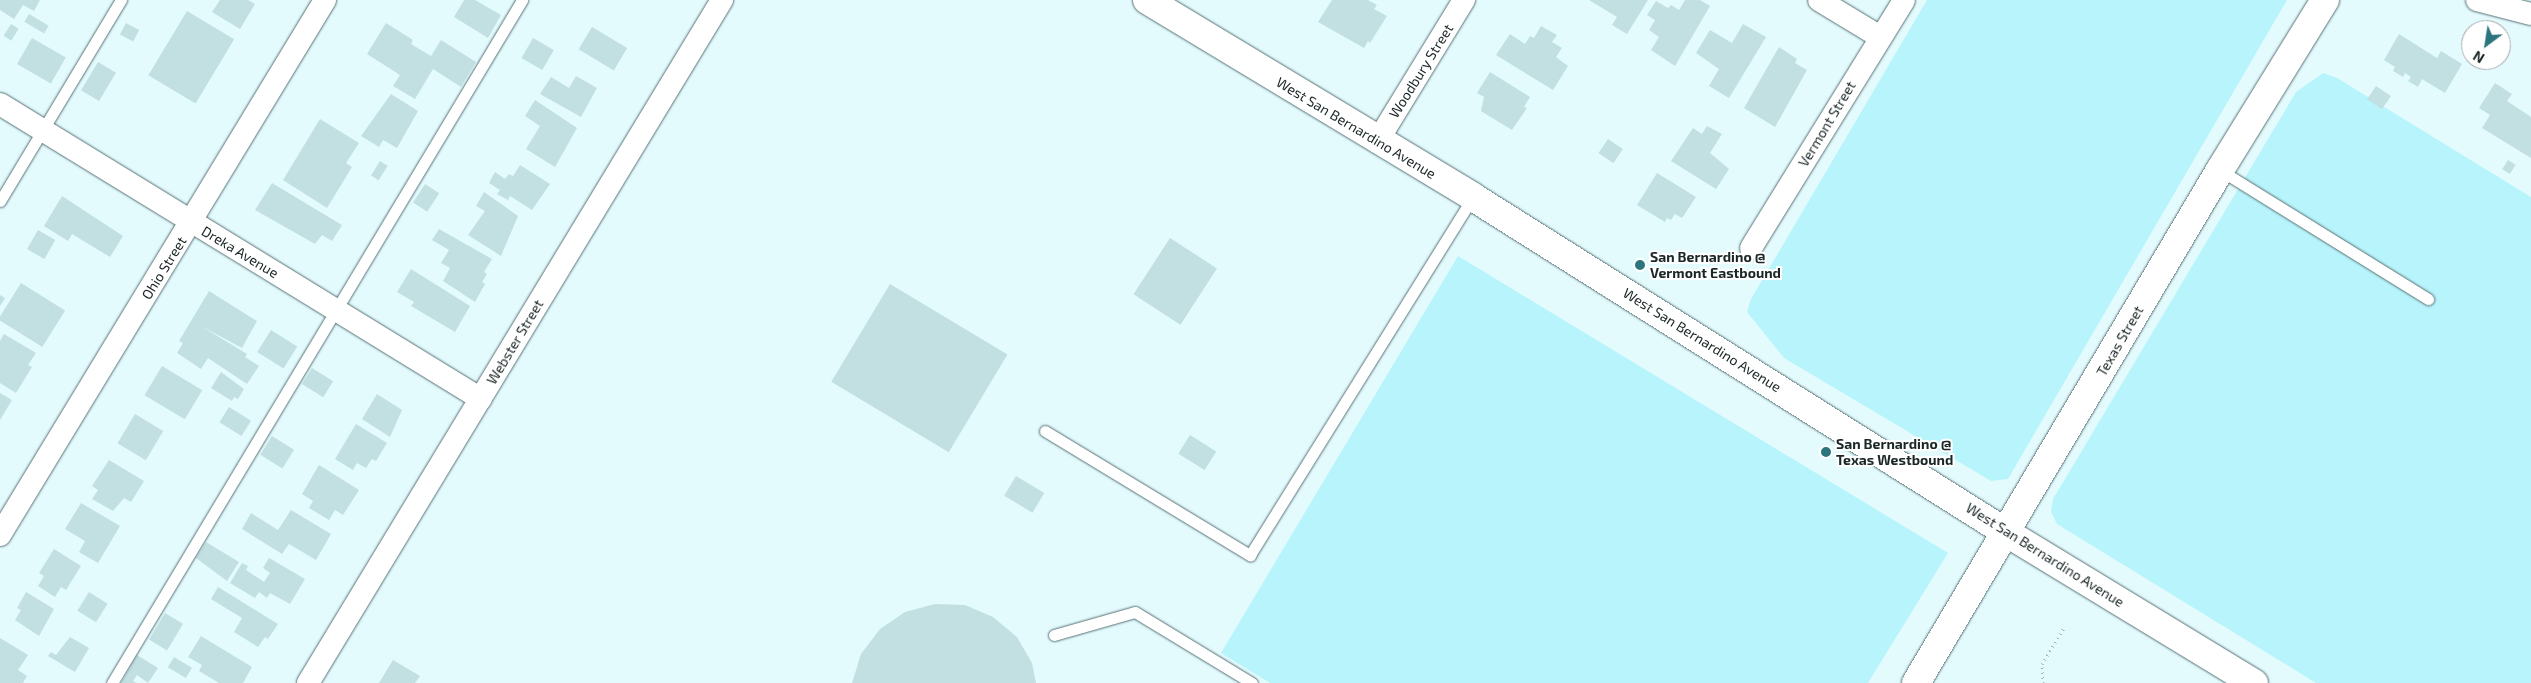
<!DOCTYPE html>
<html>
<head>
<meta charset="utf-8">
<style>
	body { margin:0 }
	#map { position:relative; width:2531px; height:683px; overflow:hidden; background:#e4fbfe; font-family:"Exo 2",sans-serif }
	div>[style] { position:absolute }
	[style*='--x'] { left:calc(var(--x)*1px); top:calc(var(--y)*1px); width:calc(var(--w)*1px); rotate:calc(var(--a)*1deg) }
	.green>* { inset:0; background:#b8f4fb }
	.building>* { inset:0; background:#c2dfe2; transform-origin:0 0 }
	.path>* { height:3px; margin-top:-1.5px; transform-origin:0; background:repeating-linear-gradient(90deg,#a5b8ba 0 1px,transparent 0 5px) }
	.roads { filter:drop-shadow(0 0 1px #577174) drop-shadow(0 0 1px #577174) }
	.service>* { height:11px; margin:-5.5px; padding:0 5.5px; transform-origin:5.5px; border-radius:5.5px; background:#fff }
	.minor>* { height:22px; margin:-11px; padding:0 11px; transform-origin:11px; border-radius:11px; background:#fff }
	.tertiary>* { height:28px; margin:-14px; padding:0 14px; transform-origin:14px; border-radius:14px; background:#fff }
	.secondary>* { height:28px; margin:-14px; padding:0 14px; transform-origin:14px; border-radius:14px; background:#fff }
	.dots>* { width:14px; height:14px; translate:-50% -50%; box-sizing:border-box; border:2px solid #fff; border-radius:50% }
	span { translate:-50% -50%; white-space:nowrap; text-align:center; line-height:1.15; -webkit-text-stroke:4px #fff; paint-order:stroke }
	.street-label { font-size:14px; color:#1b2627 }
	.poi-label { font-size:14px; color:#1b2627; font-weight:700 }
	.left { translate:0 -50%; text-align:left }
	.north { position:absolute; left:2461px; top:20px; width:50px; height:50px; box-sizing:border-box; background:#fff; border:1px solid #a4a8a9; border-radius:50%; rotate:211deg; font-size:14px; font-weight:700; line-height:20px; text-align:center; color:#1b2627 }
	.north::after { content:''; display:block; margin:auto; width:18px; height:22px; background:#2c757d; clip-path:polygon(50% 0,100% 100%,50% 72%,0 100%) }
</style>
</head>
<body>
<div id="map">
	<div class="green">
		<div style="clip-path:polygon(1927px 0,2287px 0,2008px 479px,1991px 481px,1784px 358px,1747px 312px,1751px 299px)"></div>
		<div style="clip-path:polygon(2323px 73px,2337px 78px,2531px 197px,2531px 683px,2316px 683px,2057px 524px,2051px 512px,2053px 499px,2296px 92px)"></div>
		<div style="clip-path:polygon(1458px 256px,1948px 553px,1868px 683px,1270px 683px,1221px 653px)"></div>
	</div>
	<div class="building">
		<div style="clip-path:polygon(0 0,40px 0,34px 11px,23px 5px,14px 19px,0 10px)"></div>
		<div style="clip-path:polygon(220px 0,248px 0,255px 4px,240px 29px,212px 12px)"></div>
		<div style="clip-path:polygon(464px 0,475px 0,501px 15px,488px 38px,454px 17px)"></div>
		<div style="clip-path:polygon(1332px 0,1368px 0,1377px 5px,1374px 9px,1387px 16px,1370px 43px,1368px 41px,1364px 48px,1318px 22px)"></div>
		<div style="clip-path:polygon(1589px 0,1648px 0,1627px 34px,1612px 25px,1617px 17px)"></div>
		<div style="clip-path:polygon(1685px 0,1700px 0,1710px 6px,1675px 66px,1651px 50px,1659px 37px,1649px 30px,1655px 20px,1647px 15px,1656px 1px,1668px 8px,1671px 5px,1679px 10px)"></div>
		<div style="left:187px;top:11px;width:55px;height:75px;rotate:31deg"></div>
		<div style="left:29px;top:14px;width:23px;height:9px;rotate:31deg"></div>
		<div style="left:126px;top:23px;width:15px;height:13px;rotate:28deg"></div>
		<div style="clip-path:polygon(386px 23px,413px 40px,411px 44px,431px 56px,441px 40px,476px 62px,461px 87px,433px 69px,415px 99px,393px 86px,400px 75px,367px 54px)"></div>
		<div style="left:11px;top:24px;width:9px;height:14px;rotate:32deg"></div>
		<div style="clip-path:polygon(1743px 24px,1766px 37px,1729px 98px,1709px 86px,1719px 69px,1696px 53px,1710px 30px,1732px 43px)"></div>
		<div style="clip-path:polygon(1541px 26px,1557px 35px,1552px 42px,1562px 48px,1556px 57px,1568px 66px,1553px 90px,1496px 55px,1510px 34px,1525px 44px,1530px 36px,1534px 38px)"></div>
		<div style="left:592px;top:27px;width:41px;height:26px;rotate:31deg"></div>
		<div style="clip-path:polygon(2399px 34px,2437px 58px,2441px 51px,2462px 64px,2445px 93px,2422px 79px,2418px 87px,2408px 81px,2411px 77px,2405px 73px,2403px 77px,2393px 71px,2395px 67px,2384px 60px)"></div>
		<div style="left:32px;top:38px;width:39px;height:30px;rotate:30deg"></div>
		<div style="left:533px;top:38px;width:24px;height:23px;rotate:30deg"></div>
		<div style="clip-path:polygon(1779px 47px,1797px 59px,1795px 63px,1807px 70px,1775px 127px,1744px 108px)"></div>
		<div style="left:98px;top:62px;width:21px;height:33px;rotate:31deg"></div>
		<div style="clip-path:polygon(1490px 72px,1530px 97px,1524px 107px,1527px 108px,1512px 130px,1481px 111px,1484px 97px,1477px 93px)"></div>
		<div style="clip-path:polygon(576px 76px,597px 88px,581px 117px,540px 94px,551px 77px,569px 88px)"></div>
		<div style="clip-path:polygon(2495px 83px,2512px 94px,2507px 101px,2531px 117px,2531px 158px,2482px 128px,2490px 115px,2479px 108px)"></div>
		<div style="left:2376px;top:86px;width:18px;height:16px;rotate:34deg"></div>
		<div style="clip-path:polygon(391px 94px,418px 111px,397px 148px,383px 140px,379px 147px,361px 136px)"></div>
		<div style="clip-path:polygon(535px 100px,577px 128px,555px 167px,526px 149px,540px 126px,525px 116px)"></div>
		<div style="clip-path:polygon(320px 119px,359px 143px,346px 163px,352px 167px,327px 208px,283px 180px)"></div>
		<div style="clip-path:polygon(1707px 126px,1722px 134px,1710px 153px,1729px 169px,1716px 189px,1671px 161px,1693px 128px,1702px 134px)"></div>
		<div style="left:1608px;top:139px;width:18px;height:17px;rotate:34deg"></div>
		<div style="left:2508px;top:160px;width:9px;height:11px;rotate:32deg"></div>
		<div style="left:380px;top:161px;width:9px;height:17px;rotate:32deg"></div>
		<div style="clip-path:polygon(520px 165px,550px 184px,532px 210px,510px 196px,508px 200px,497px 194px,500px 190px,489px 183px,495px 172px,505px 179px,509px 174px,513px 176px)"></div>
		<div style="clip-path:polygon(1657px 173px,1696px 197px,1682px 218px,1675px 214px,1671px 220px,1667px 218px,1665px 222px,1637px 205px)"></div>
		<div style="clip-path:polygon(272px 183px,342px 225px,332px 241px,322px 235px,315px 244px,255px 210px)"></div>
		<div style="left:425px;top:184px;width:17px;height:22px;rotate:33deg"></div>
		<div style="clip-path:polygon(484px 192px,518px 216px,501px 256px,468px 235px,485px 211px,476px 206px)"></div>
		<div style="clip-path:polygon(62px 196px,123px 236px,110px 257px,72px 234px,68px 241px,44px 226px)"></div>
		<div style="clip-path:polygon(439px 229px,492px 259px,484px 272px,487px 274px,482px 282px,485px 284px,475px 302px,443px 281px,450px 268px,441px 263px,449px 250px,432px 240px)"></div>
		<div style="left:38px;top:230px;width:20px;height:22px;rotate:30deg"></div>
		<div style="left:1170px;top:238px;width:56px;height:67px;rotate:33deg"></div>
		<div style="clip-path:polygon(411px 269px,470px 306px,455px 332px,411px 306px,414px 302px,397px 292px)"></div>
		<div style="left:21px;top:283px;width:52px;height:43px;rotate:32deg"></div>
		<div style="left:890px;top:284px;width:137px;height:114px;rotate:31deg"></div>
		<div style="clip-path:polygon(209px 291px,257px 321px,242px 348px,201px 326px,247px 354px,245px 357px,259px 366px,247px 384px,208px 358px,201px 369px,177px 353px,183px 343px,179px 341px)"></div>
		<div style="clip-path:polygon(0 295px,5px 298px,0 306px)"></div>
		<div style="left:271px;top:330px;width:31px;height:26px;rotate:32deg"></div>
		<div style="clip-path:polygon(4px 334px,36px 353px,28px 365px,32px 367px,16px 393px,0 383px,0 341px)"></div>
		<div style="left:162px;top:366px;width:47px;height:34px;rotate:31deg"></div>
		<div style="left:312px;top:368px;width:25px;height:19px;rotate:32deg"></div>
		<div style="clip-path:polygon(221px 372px,244px 389px,238px 399px,234px 397px,232px 401px,211px 388px)"></div>
		<div style="clip-path:polygon(0 393px,12px 400px,0 420px)"></div>
		<div style="clip-path:polygon(377px 394px,402px 410px,390px 437px,362px 419px)"></div>
		<div style="left:229px;top:407px;width:26px;height:18px;rotate:32deg"></div>
		<div style="left:135px;top:414px;width:33px;height:34px;rotate:31deg"></div>
		<div style="clip-path:polygon(356px 424px,387px 443px,376px 461px,372px 459px,366px 468px,357px 463px,353px 470px,335px 459px)"></div>
		<div style="left:1190px;top:435px;width:31px;height:22px;rotate:32deg"></div>
		<div style="left:272px;top:436px;width:26px;height:22px;rotate:32deg"></div>
		<div style="clip-path:polygon(109px 460px,144px 481px,131px 502px,124px 498px,113px 511px,92px 499px,98px 490px,92px 486px)"></div>
		<div style="clip-path:polygon(319px 465px,359px 490px,343px 515px,335px 510px,329px 520px,309px 508px,313px 501px,302px 494px)"></div>
		<div style="left:1016px;top:476px;width:33px;height:23px;rotate:31deg"></div>
		<div style="clip-path:polygon(81px 503px,120px 526px,98px 563px,79px 552px,85px 541px,65px 529px)"></div>
		<div style="clip-path:polygon(291px 510px,331px 534px,316px 560px,289px 544px,282px 554px,242px 529px,251px 513px,278px 530px)"></div>
		<div style="clip-path:polygon(206px 542px,239px 562px,227px 581px,196px 558px)"></div>
		<div style="clip-path:polygon(54px 549px,81px 566px,66px 590px,61px 587px,55px 597px,38px 586px,44px 576px,39px 573px)"></div>
		<div style="clip-path:polygon(269px 558px,305px 579px,290px 604px,270px 593px,267px 598px,259px 592px,255px 598px,230px 583px,242px 563px,248px 566px,246px 570px,264px 582px,270px 573px,263px 568px)"></div>
		<div style="clip-path:polygon(218px 587px,278px 624px,268px 639px,265px 637px,258px 647px,234px 632px,242px 618px,211px 599px)"></div>
		<div style="clip-path:polygon(26px 592px,54px 609px,39px 636px,15px 620px,21px 610px,17px 608px)"></div>
		<div style="left:89px;top:592px;width:22px;height:22px;rotate:32deg"></div>
		<div style="clip-path:polygon(935px 604px,965px 605px,993px 617px,1017px 637px,1032px 663px,1036px 683px,852px 683px,861px 654px,880px 629px,905px 612px)"></div>
		<div style="left:165px;top:613px;width:21px;height:31px;rotate:31deg"></div>
		<div style="clip-path:polygon(201px 636px,252px 667px,243px 683px,219px 683px,199px 671px,202px 665px,188px 657px)"></div>
		<div style="clip-path:polygon(70px 637px,89px 648px,75px 672px,48px 656px,51px 652px,56px 655px)"></div>
		<div style="clip-path:polygon(0 638px,28px 655px,18px 670px,27px 676px,23px 683px,0 683px)"></div>
		<div style="clip-path:polygon(137px 655px,158px 668px,148px 683px,137px 675px,133px 681px,137px 683px,121px 683px)"></div>
		<div style="left:174px;top:657px;width:21px;height:12px;rotate:31deg"></div>
		<div style="clip-path:polygon(393px 660px,420px 676px,415px 683px,379px 683px)"></div>
	</div>
	<div class="path">
		<div style="--x:2043;--y:683;--w:19;--a:-93"></div>
		<div style="--x:2042;--y:664;--w:42;--a:-58.6"></div>
	</div>
	<div class="roads">
		<div class="service">
			<div style="--x:2220;--y:170;--w:245;--a:31.8"></div>
			<div style="--x:0;--y:201;--w:235;--a:-59"></div>
			<div style="--x:1045;--y:431;--w:240;--a:31.2"></div>
			<div style="--x:1250;--y:555;--w:422;--a:-58.1"></div>
			<div style="--x:1054;--y:635;--w:84;--a:-15.9"></div>
			<div style="--x:1135;--y:612;--w:137;--a:31.3"></div>
			<div style="--x:112;--y:683;--w:797;--a:-59.02"></div>
		</div>
		<div class="minor">
			<div style="--x:1819;--y:0;--w:71;--a:31.2"></div>
			<div style="--x:2477;--y:0;--w:56;--a:14.5"></div>
			<div style="--x:0;--y:104;--w:564;--a:31.52"></div>
			<div style="--x:1377;--y:142;--w:167;--a:-58.5"></div>
			<div style="--x:1751;--y:248;--w:291;--a:-58.3"></div>
			<div style="--x:0;--y:535;--w:626;--a:-58.72"></div>
			<div style="--x:308;--y:683;--w:799;--a:-58.78"></div>
		</div>
		<div class="tertiary">
			<div style="--x:1916;--y:683;--w:596;--a:-59.35"></div>
			<div style="--x:2220;--y:170;--w:200;--a:-58.3"></div>
		</div>
		<div class="secondary">
			<div style="--x:1147;--y:0;--w:381;--a:31.1"></div>
			<div style="--x:1473;--y:197;--w:631;--a:32.18"></div>
			<div style="--x:2007;--y:533;--w:289;--a:31.3"></div>
		</div>
	</div>
	<div class="dots">
		<div style="left:1640px;top:265px;background:#2c757d"></div>
		<div style="left:1826px;top:452px;background:#2c757d"></div>
	</div>
	<div class="street-label">
		<span style="left:1421px;top:71px;rotate:-58deg">Woodbury Street</span>
		<span style="left:1827px;top:124px;rotate:-59deg">Vermont Street</span>
		<span style="left:1356px;top:128px;rotate:31deg">West San Bernardino Avenue</span>
		<span style="left:240px;top:252px;rotate:31deg">Dreka Avenue</span>
		<span style="left:164px;top:268px;rotate:-58deg">Ohio Street</span>
		<span style="left:1702px;top:340px;rotate:32deg">West San Bernardino Avenue</span>
		<span style="left:2120px;top:341px;rotate:-60deg">Texas Street</span>
		<span style="left:515px;top:342px;rotate:-59deg">Webster Street</span>
		<span style="left:2045px;top:555px;rotate:32deg">West San Bernardino Avenue</span>
	</div>
	<div class="poi-label">
		<span class="left" style="left:1650px;top:265px">San Bernardino @<br>Vermont Eastbound</span>
		<span class="left" style="left:1836px;top:452px">San Bernardino @<br>Texas Westbound</span>
	</div>
	<div class="north">N</div>
</div>
</body>
</html>
